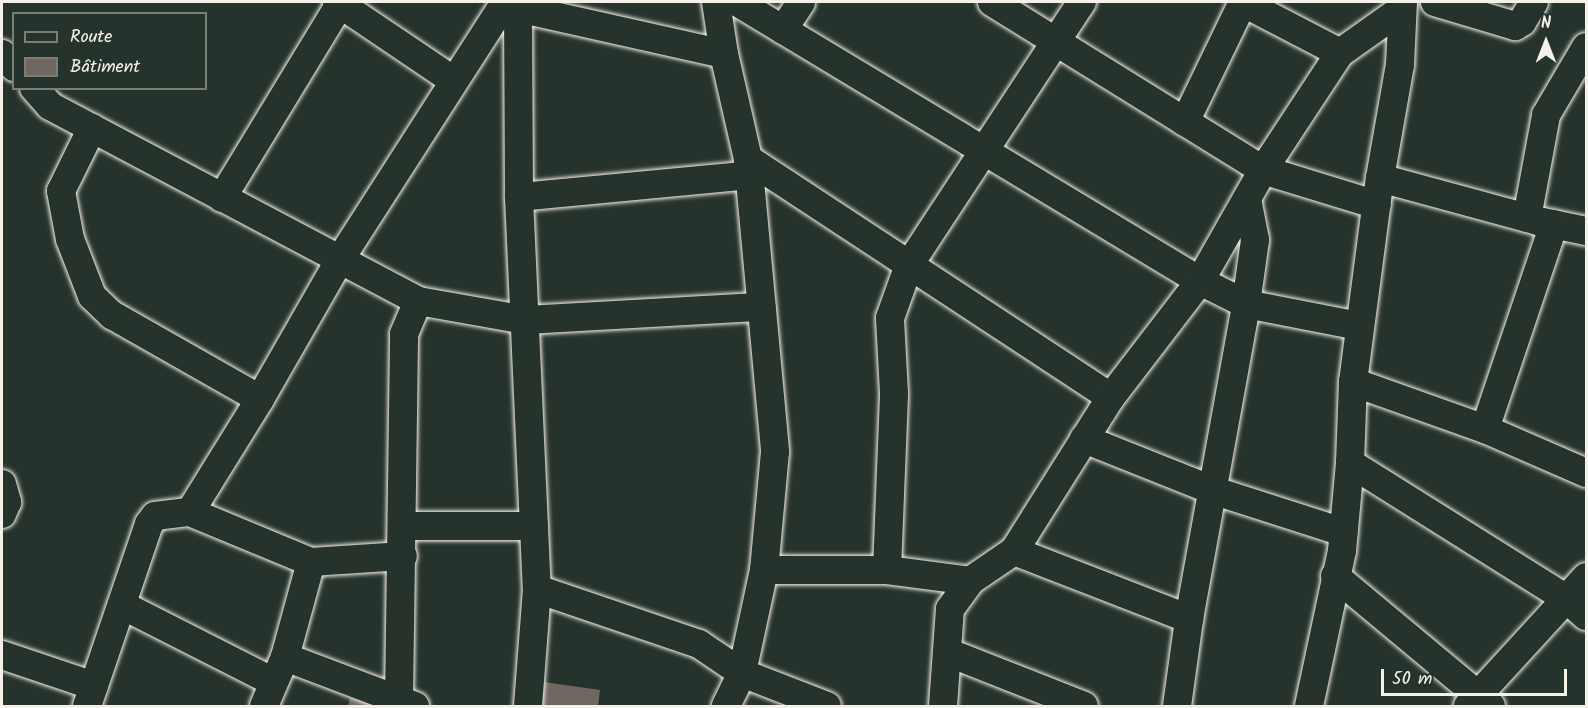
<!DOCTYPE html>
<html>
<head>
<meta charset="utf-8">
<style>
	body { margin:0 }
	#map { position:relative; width:1588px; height:708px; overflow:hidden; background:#26332d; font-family:Kalam,sans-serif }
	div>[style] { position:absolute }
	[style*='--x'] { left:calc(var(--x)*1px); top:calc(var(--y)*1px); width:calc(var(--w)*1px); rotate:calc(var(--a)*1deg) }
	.building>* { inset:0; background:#706860 }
	.roads { filter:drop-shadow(0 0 2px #f4f1e8) drop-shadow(0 0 2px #f4f1e8) }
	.minor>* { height:28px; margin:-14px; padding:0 14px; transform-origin:14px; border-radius:14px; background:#26332d }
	span { translate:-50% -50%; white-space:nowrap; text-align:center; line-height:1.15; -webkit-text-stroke:4.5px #26332d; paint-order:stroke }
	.frame { position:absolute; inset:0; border:3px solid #f4f1e8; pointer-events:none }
	.legend { position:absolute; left:12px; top:12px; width:195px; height:78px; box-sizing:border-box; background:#26332d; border:2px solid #787f78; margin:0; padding:8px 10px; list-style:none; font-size:18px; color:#f4f1e8 }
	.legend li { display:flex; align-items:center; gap:12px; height:30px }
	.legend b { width:30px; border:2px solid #787f78 }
	.north { position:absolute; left:1516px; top:12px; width:60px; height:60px; -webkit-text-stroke:4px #26332d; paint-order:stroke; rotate:0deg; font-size:16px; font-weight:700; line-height:24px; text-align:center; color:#f4f1e8 }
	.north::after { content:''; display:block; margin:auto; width:21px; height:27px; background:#f4f1e8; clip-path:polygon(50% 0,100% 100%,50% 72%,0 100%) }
	.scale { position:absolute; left:1381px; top:669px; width:186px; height:27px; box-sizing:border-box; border:3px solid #f4f1e8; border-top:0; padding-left:8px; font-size:18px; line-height:21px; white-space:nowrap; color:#f4f1e8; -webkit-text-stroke:4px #26332d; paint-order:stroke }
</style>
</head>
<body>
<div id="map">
	<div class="building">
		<div style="clip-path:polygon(544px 682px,600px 690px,598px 706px,540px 706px)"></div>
		<div style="clip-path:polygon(350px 698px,392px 705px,392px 706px,348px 706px)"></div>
	</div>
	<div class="roads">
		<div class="minor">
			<div style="--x:337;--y:2;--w:141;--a:34"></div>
			<div style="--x:512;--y:2;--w:8;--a:45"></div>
			<div style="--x:518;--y:8;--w:211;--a:12.6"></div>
			<div style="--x:716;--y:2;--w:53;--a:81.3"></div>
			<div style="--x:724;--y:54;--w:108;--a:77.1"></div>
			<div style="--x:748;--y:159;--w:294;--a:84.7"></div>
			<div style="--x:775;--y:452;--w:119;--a:95.3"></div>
			<div style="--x:764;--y:570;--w:105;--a:102.1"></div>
			<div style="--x:742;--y:673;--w:37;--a:116"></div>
			<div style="--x:737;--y:2;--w:541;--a:31.07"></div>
			<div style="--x:1200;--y:281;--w:51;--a:26.6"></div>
			<div style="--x:1246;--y:304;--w:115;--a:11"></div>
			<div style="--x:992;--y:2;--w:319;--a:31.8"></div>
			<div style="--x:1263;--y:170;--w:119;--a:17.1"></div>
			<div style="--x:1242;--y:2;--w:110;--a:27.5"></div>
			<div style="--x:1435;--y:2;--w:84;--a:16.7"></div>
			<div style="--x:1515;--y:26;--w:8;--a:-30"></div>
			<div style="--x:1522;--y:22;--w:23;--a:-59"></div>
			<div style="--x:518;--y:8;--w:189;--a:89.7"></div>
			<div style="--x:519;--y:197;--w:392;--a:87.4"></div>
			<div style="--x:537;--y:589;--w:117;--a:94.4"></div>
			<div style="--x:783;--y:30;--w:33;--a:-57"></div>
			<div style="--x:2;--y:54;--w:18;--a:47"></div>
			<div style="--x:34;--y:88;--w:24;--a:48"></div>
			<div style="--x:50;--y:106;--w:416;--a:27.9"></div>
			<div style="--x:418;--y:301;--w:110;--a:10"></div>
			<div style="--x:526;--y:320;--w:236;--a:-3.2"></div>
			<div style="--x:1185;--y:122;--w:133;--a:-64.2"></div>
			<div style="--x:92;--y:128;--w:70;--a:116.2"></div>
			<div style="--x:61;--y:191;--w:49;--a:79.4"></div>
			<div style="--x:70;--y:239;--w:61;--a:68.9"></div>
			<div style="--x:92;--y:296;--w:28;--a:44"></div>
			<div style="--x:112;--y:315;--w:170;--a:29.6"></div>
			<div style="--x:748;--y:159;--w:434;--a:33.3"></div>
			<div style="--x:1380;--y:178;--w:164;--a:15.2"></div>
			<div style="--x:1538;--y:221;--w:49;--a:11.8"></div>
			<div style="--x:519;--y:197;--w:232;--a:-5.4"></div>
			<div style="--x:222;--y:198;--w:227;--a:-58.7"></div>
			<div style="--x:1527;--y:218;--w:105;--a:-79.5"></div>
			<div style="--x:1546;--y:115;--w:79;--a:-59.5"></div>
			<div style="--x:1353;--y:382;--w:140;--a:19.6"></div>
			<div style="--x:1485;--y:429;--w:110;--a:23.5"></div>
			<div style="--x:1485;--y:429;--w:216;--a:-71.4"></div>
			<div style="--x:1084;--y:439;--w:138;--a:21.7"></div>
			<div style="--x:1212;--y:490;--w:138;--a:17.8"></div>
			<div style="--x:1350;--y:463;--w:257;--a:32.1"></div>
			<div style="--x:1568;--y:600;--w:24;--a:42"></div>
			<div style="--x:2;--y:484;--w:19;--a:74"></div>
			<div style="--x:7;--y:502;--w:13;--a:113"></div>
			<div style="--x:190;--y:512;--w:133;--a:-58.2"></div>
			<div style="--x:260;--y:399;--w:159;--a:-60.2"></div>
			<div style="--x:339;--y:261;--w:308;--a:-57.3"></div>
			<div style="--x:403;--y:526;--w:131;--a:0"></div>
			<div style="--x:1014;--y:551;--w:188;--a:21.2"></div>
			<div style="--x:764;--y:570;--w:123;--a:0"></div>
			<div style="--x:887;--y:570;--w:84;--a:7.5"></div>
			<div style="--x:887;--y:570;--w:177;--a:-87.7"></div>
			<div style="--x:894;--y:393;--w:75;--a:-93.1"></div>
			<div style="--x:890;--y:318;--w:56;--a:-70.3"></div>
			<div style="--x:909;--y:265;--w:315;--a:-56.7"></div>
			<div style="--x:1335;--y:576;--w:203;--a:39.8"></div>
			<div style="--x:537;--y:589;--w:171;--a:18.8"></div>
			<div style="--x:699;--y:644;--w:52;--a:34"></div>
			<div style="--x:742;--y:673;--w:91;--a:21.2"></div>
			<div style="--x:122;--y:605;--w:170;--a:26.9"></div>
			<div style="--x:947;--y:652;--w:147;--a:21.5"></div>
			<div style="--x:2;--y:655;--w:97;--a:18.6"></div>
			<div style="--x:285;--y:657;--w:139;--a:20.7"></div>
			<div style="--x:399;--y:700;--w:366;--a:-89.2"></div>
			<div style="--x:404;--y:334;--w:36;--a:-67"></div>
			<div style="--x:87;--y:706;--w:192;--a:-71.2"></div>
			<div style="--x:149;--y:524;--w:10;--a:-53"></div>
			<div style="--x:155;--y:516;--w:35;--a:-7"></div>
			<div style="--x:190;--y:512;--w:131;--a:22.5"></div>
			<div style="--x:311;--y:562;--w:92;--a:-3.7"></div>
			<div style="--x:264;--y:706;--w:53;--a:-66.8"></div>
			<div style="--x:285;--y:657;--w:98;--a:-74.7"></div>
			<div style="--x:943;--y:706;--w:97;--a:-85.9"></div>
			<div style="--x:950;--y:609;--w:34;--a:-54"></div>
			<div style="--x:970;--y:581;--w:53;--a:-34.3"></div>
			<div style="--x:1014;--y:551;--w:182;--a:-57.8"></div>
			<div style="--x:1111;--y:397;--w:146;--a:-52.5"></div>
			<div style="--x:1200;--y:281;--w:128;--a:-60.4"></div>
			<div style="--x:1263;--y:170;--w:140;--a:-56.7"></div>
			<div style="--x:1340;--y:53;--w:76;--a:-35.4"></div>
			<div style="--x:1177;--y:706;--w:88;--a:-82.1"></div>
			<div style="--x:1189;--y:619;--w:320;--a:-79.7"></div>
			<div style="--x:1246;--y:304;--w:65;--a:-82"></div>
			<div style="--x:1255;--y:240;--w:42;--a:-101"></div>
			<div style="--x:1309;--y:706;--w:158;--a:-78"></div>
			<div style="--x:1342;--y:551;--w:88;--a:-84.8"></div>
			<div style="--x:1350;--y:463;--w:81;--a:-87.9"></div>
			<div style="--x:1353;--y:382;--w:206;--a:-82.5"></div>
			<div style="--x:1380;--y:178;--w:115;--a:-80"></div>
			<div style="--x:1400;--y:65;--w:63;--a:-87.3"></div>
			<div style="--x:1468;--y:706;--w:175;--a:-47.5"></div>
		</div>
	</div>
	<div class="frame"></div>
	<ul class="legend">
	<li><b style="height:8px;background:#26332d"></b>Route</li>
	<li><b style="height:16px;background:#706860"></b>Bâtiment</li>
	</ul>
	<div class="north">N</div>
	<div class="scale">50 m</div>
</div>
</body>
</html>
